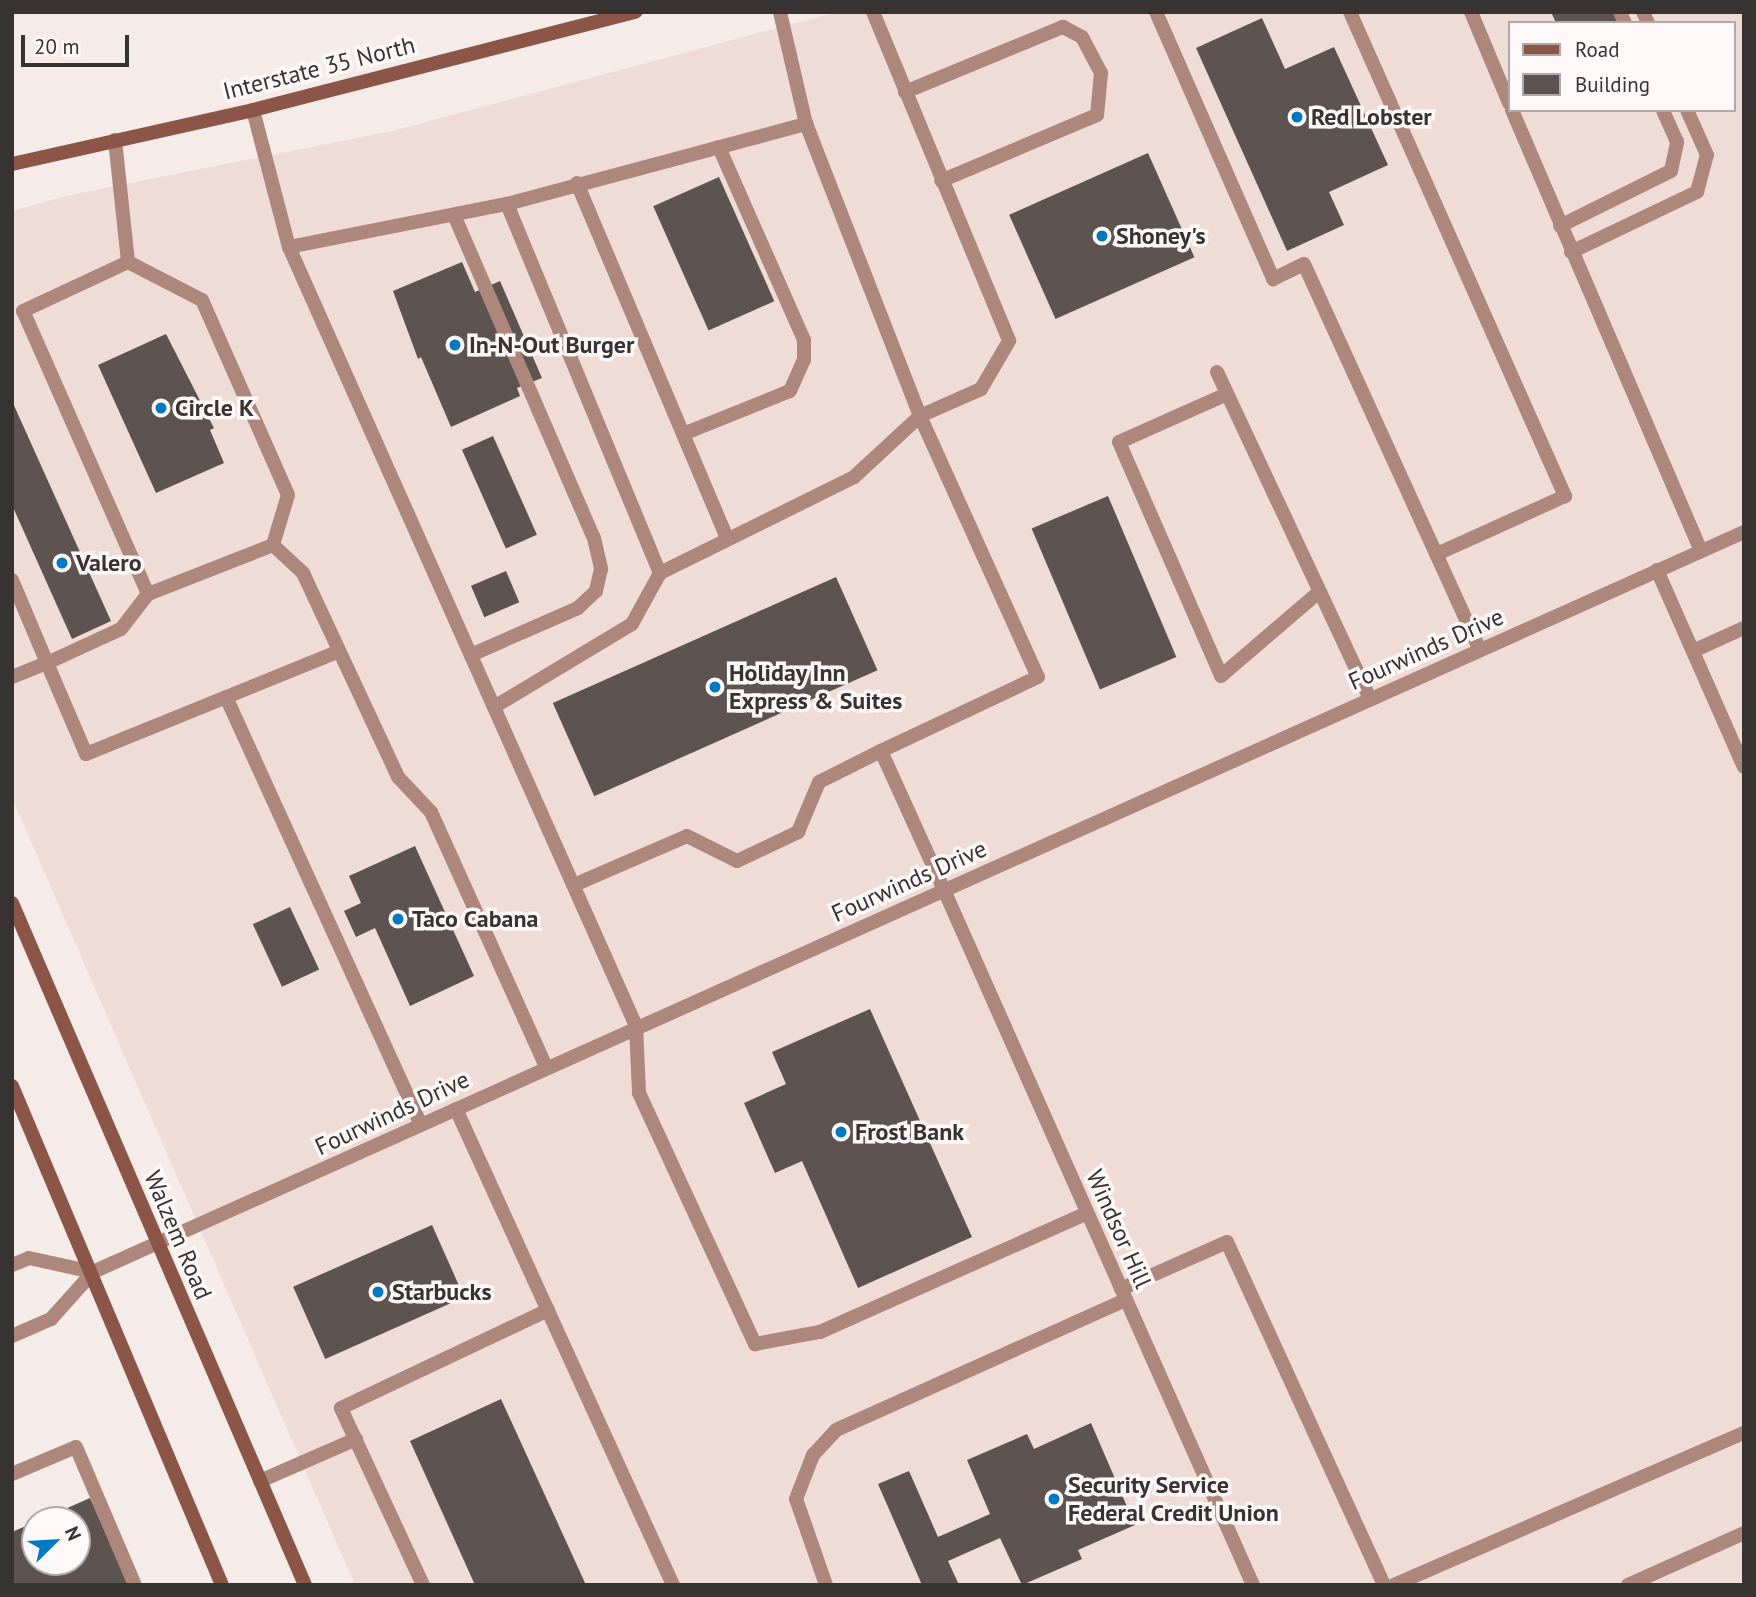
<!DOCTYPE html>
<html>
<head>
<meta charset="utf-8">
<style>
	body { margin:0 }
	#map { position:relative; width:1756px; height:1597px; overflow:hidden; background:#f5ebe8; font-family:"PT Sans",sans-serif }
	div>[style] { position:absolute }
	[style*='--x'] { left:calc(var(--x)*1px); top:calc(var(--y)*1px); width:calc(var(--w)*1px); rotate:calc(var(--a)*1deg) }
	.built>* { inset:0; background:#efdcd7 }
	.building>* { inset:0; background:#5d5452; transform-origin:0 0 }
	.lane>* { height:14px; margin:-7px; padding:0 7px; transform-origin:7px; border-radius:7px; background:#ad877c }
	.street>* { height:14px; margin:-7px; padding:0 7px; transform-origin:7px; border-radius:7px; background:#ad877c }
	.secondary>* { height:14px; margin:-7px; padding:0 7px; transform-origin:7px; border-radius:7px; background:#8b5547 }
	.dots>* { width:19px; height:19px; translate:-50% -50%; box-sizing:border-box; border:4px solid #fef9f8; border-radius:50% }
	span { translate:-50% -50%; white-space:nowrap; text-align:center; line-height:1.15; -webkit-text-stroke:7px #fef9f8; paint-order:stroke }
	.street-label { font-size:24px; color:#373332 }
	.poi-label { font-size:24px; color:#373332; font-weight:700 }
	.left { translate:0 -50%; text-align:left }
	.frame { position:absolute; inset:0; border:14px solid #373332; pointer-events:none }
	.legend { position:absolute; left:1508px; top:21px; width:228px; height:91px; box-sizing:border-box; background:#fef9f8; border:2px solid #aeaaa9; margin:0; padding:9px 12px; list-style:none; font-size:21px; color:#373332 }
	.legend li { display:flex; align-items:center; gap:14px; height:35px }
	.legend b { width:35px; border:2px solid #aeaaa9 }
	.north { position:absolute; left:21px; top:1506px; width:70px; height:70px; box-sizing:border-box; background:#fef9f8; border:2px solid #aeaaa9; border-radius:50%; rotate:66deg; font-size:19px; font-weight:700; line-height:28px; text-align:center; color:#373332 }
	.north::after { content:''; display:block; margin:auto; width:24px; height:32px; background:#0079c3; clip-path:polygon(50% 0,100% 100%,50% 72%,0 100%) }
	.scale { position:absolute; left:21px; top:35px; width:108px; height:32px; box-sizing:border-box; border:4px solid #373332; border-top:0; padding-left:9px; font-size:21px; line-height:24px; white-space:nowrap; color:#373332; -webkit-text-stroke:5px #fef9f8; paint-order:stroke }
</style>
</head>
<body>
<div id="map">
	<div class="built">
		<div style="clip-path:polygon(evenodd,837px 12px,1744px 12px,1744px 1585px,355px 1585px,12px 798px,12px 211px,66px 196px,392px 131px,837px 12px,1509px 23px,1733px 23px,1733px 110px,1509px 110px,1509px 23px)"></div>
	</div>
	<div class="building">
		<div style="clip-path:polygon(1551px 12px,1615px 12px,1620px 23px,1556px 23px)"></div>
		<div style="clip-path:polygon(1262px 18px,1285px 69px,1334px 47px,1388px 165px,1329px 192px,1344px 225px,1287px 251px,1196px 48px)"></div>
		<div style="left:1148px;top:153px;width:114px;height:152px;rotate:66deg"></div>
		<div style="left:719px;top:177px;width:136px;height:72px;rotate:66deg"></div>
		<div style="clip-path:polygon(462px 262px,475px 292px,500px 281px,542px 378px,517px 388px,520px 396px,451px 427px,421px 357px,418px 359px,393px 291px)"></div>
		<div style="clip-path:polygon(166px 334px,214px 428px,210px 430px,224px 463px,156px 493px,98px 365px)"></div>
		<div style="clip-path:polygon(12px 401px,111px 621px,72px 639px,12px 505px)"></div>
		<div style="left:493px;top:436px;width:108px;height:34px;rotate:66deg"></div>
		<div style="left:1108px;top:496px;width:175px;height:83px;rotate:67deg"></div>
		<div style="left:506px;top:571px;width:34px;height:38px;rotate:67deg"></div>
		<div style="left:836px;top:577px;width:102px;height:310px;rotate:66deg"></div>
		<div style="clip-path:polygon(415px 846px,474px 976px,410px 1006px,375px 928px,356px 937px,344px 911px,361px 903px,349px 876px)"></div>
		<div style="left:290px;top:907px;width:69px;height:41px;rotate:65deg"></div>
		<div style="clip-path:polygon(870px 1009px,972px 1237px,858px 1288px,802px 1161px,775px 1173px,744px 1103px,786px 1084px,772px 1052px)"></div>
		<div style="left:432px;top:1225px;width:79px;height:152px;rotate:66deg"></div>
		<div style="clip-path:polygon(501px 1399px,586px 1585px,475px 1585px,410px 1441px)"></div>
		<div style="clip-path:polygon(1091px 1423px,1135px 1525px,1078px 1550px,1082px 1559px,1022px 1585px,1000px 1538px,948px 1561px,959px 1585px,922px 1585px,878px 1484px,909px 1471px,938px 1537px,990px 1514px,967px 1460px,1027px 1434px,1034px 1449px)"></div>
		<div style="clip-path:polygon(90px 1498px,129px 1585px,12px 1585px,12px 1532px,35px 1522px,35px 1562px,77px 1562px,77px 1520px,40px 1520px)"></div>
	</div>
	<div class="lane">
		<div style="--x:873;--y:12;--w:356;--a:67.5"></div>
		<div style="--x:1009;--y:341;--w:56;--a:120.3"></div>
		<div style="--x:981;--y:389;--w:67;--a:156.1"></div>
		<div style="--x:920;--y:416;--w:286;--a:65.7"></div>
		<div style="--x:1038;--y:677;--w:174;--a:154.8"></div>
		<div style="--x:1156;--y:12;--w:292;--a:66.3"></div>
		<div style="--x:1273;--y:279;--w:34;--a:-26"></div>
		<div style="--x:1304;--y:264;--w:424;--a:65.5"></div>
		<div style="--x:1350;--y:12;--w:530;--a:66.05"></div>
		<div style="--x:1565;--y:496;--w:141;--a:155.6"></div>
		<div style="--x:1471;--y:12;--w:99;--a:67.3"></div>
		<div style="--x:1620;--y:12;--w:12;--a:66"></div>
		<div style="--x:1643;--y:12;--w:12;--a:66"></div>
		<div style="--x:905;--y:92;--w:171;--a:-22.4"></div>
		<div style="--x:1063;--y:27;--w:21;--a:28"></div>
		<div style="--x:1082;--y:37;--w:41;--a:62.2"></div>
		<div style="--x:1101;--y:73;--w:42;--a:95.4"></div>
		<div style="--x:1097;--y:115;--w:169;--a:157.1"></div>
		<div style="--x:253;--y:110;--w:142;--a:75.3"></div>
		<div style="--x:289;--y:247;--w:853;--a:65.99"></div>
		<div style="--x:636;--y:1026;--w:67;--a:87.4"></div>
		<div style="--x:639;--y:1093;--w:277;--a:65.2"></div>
		<div style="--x:755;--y:1344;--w:66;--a:-10.5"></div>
		<div style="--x:820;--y:1332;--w:292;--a:-24"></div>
		<div style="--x:1512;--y:110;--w:480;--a:66.8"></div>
		<div style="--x:115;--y:140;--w:123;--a:83.9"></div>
		<div style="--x:128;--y:262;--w:83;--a:27.2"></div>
		<div style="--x:202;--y:300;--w:213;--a:66.2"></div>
		<div style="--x:288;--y:495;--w:52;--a:106.7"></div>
		<div style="--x:273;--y:545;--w:134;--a:158.6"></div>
		<div style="--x:148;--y:594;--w:309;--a:-113.8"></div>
		<div style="--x:23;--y:311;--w:116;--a:-25"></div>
		<div style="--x:577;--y:183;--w:383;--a:67.1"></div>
		<div style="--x:507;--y:204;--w:399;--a:67.5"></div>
		<div style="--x:454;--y:215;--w:352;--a:66.6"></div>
		<div style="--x:594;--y:538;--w:32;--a:77"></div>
		<div style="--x:601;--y:569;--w:23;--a:103"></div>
		<div style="--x:596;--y:591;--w:25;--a:137"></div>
		<div style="--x:578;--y:608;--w:117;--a:156.3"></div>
		<div style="--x:1560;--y:226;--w:124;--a:-26.4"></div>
		<div style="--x:1671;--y:171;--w:30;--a:-78"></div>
		<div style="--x:1677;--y:142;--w:35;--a:-114"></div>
		<div style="--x:289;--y:247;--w:222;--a:-11.2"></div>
		<div style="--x:507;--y:204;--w:310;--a:-15"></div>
		<div style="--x:806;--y:124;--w:115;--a:-103.1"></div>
		<div style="--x:1571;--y:252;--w:140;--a:-25.5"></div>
		<div style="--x:1697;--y:192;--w:38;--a:-75"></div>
		<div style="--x:1707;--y:155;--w:49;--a:-114"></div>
		<div style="--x:1217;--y:372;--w:361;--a:64.9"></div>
		<div style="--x:1227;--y:394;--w:118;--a:156"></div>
		<div style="--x:1119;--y:442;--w:255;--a:66.4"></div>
		<div style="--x:1221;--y:676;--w:129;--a:-40.6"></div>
		<div style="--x:683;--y:434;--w:115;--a:-21.9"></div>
		<div style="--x:790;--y:391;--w:34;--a:-66"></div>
		<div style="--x:804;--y:360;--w:20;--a:-90"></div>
		<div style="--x:804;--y:340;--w:211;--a:-113.8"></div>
		<div style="--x:273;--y:545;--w:41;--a:43"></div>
		<div style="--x:303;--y:573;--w:225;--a:65"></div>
		<div style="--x:398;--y:777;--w:48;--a:46.7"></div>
		<div style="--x:431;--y:812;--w:280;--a:65.7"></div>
		<div style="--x:1657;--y:570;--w:215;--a:66.2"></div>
		<div style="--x:12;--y:580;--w:90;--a:67.1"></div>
		<div style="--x:47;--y:663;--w:81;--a:-24.7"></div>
		<div style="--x:121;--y:629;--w:44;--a:-52.4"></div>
		<div style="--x:1693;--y:651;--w:56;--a:-24.3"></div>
		<div style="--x:12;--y:677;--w:38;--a:-22"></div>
		<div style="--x:47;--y:663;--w:99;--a:66.8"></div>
		<div style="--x:86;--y:754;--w:271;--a:-22.1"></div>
		<div style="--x:226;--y:697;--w:470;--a:65.5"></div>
		<div style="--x:494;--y:707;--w:161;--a:-31"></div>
		<div style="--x:632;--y:624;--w:58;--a:-61.2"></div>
		<div style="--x:660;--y:573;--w:216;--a:-26.3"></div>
		<div style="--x:854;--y:477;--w:90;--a:-42.7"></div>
		<div style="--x:920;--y:416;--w:313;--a:-111.3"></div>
		<div style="--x:574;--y:885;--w:123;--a:-23.4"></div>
		<div style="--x:687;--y:836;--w:56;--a:26.6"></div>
		<div style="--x:737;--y:861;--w:68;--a:-25.4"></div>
		<div style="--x:798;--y:832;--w:54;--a:-67.2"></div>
		<div style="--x:819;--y:782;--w:69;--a:-26.6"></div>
		<div style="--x:881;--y:751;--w:153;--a:65.6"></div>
		<div style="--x:456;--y:1109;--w:523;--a:65.49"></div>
		<div style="--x:1121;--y:1289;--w:116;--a:-23.9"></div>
		<div style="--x:1227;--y:1242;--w:377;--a:65.4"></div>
		<div style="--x:12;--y:1474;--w:69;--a:-22.9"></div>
		<div style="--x:76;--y:1447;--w:150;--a:66.9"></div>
		<div style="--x:260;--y:1481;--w:105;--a:-23.6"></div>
		<div style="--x:423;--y:1585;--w:195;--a:-114.9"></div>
		<div style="--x:341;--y:1408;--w:229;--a:-25.3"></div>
		<div style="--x:826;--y:1585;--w:91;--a:-109.2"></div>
		<div style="--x:796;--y:1499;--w:47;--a:-68.9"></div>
		<div style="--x:813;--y:1455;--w:34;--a:-47"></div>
		<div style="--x:836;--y:1430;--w:317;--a:-24.2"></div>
		<div style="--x:1394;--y:1585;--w:382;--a:-23.5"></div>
		<div style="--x:1628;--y:1585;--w:127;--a:-24.1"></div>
	</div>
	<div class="street">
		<div style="--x:944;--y:890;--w:761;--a:66.03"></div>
		<div style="--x:12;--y:1265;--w:18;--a:-22"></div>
		<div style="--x:29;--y:1258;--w:66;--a:12.3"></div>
		<div style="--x:12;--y:1336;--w:43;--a:-23.6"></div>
		<div style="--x:51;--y:1319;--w:63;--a:-48.2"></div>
		<div style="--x:93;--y:1272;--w:1809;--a:-24.14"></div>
	</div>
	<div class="secondary">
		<div style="--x:12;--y:164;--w:247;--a:-12.6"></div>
		<div style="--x:253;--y:110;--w:395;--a:-14.4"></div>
		<div style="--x:12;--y:903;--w:742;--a:66.75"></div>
		<div style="--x:12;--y:1086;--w:541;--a:67.18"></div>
	</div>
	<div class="dots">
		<div style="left:1297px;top:117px;background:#0079c3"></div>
		<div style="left:1102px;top:236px;background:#0079c3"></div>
		<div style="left:455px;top:345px;background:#0079c3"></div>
		<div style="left:161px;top:408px;background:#0079c3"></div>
		<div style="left:62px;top:563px;background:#0079c3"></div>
		<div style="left:715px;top:687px;background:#0079c3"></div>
		<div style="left:398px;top:919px;background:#0079c3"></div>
		<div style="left:841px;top:1132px;background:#0079c3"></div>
		<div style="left:378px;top:1292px;background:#0079c3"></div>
		<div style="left:1054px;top:1499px;background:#0079c3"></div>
	</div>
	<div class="street-label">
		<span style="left:319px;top:68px;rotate:-14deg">Interstate 35 North</span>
		<span style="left:1426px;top:649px;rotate:-24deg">Fourwinds Drive</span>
		<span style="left:909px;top:881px;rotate:-24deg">Fourwinds Drive</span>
		<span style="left:392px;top:1113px;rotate:-25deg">Fourwinds Drive</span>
		<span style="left:1119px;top:1229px;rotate:66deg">Windsor Hill</span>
		<span style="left:178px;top:1235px;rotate:67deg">Walzem Road</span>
	</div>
	<div class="poi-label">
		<span class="left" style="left:1311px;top:117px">Red Lobster</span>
		<span class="left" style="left:1116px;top:236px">Shoney's</span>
		<span class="left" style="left:469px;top:345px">In-N-Out Burger</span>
		<span class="left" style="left:175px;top:408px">Circle K</span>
		<span class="left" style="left:76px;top:563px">Valero</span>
		<span class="left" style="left:729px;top:687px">Holiday Inn<br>Express &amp; Suites</span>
		<span class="left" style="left:412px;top:919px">Taco Cabana</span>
		<span class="left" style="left:855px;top:1132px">Frost Bank</span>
		<span class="left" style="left:392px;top:1292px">Starbucks</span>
		<span class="left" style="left:1068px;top:1499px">Security Service<br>Federal Credit Union</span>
	</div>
	<div class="frame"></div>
	<ul class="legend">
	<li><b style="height:9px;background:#8b5547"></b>Road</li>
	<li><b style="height:19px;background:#5d5452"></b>Building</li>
	</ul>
	<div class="north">N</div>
	<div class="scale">20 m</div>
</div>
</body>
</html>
